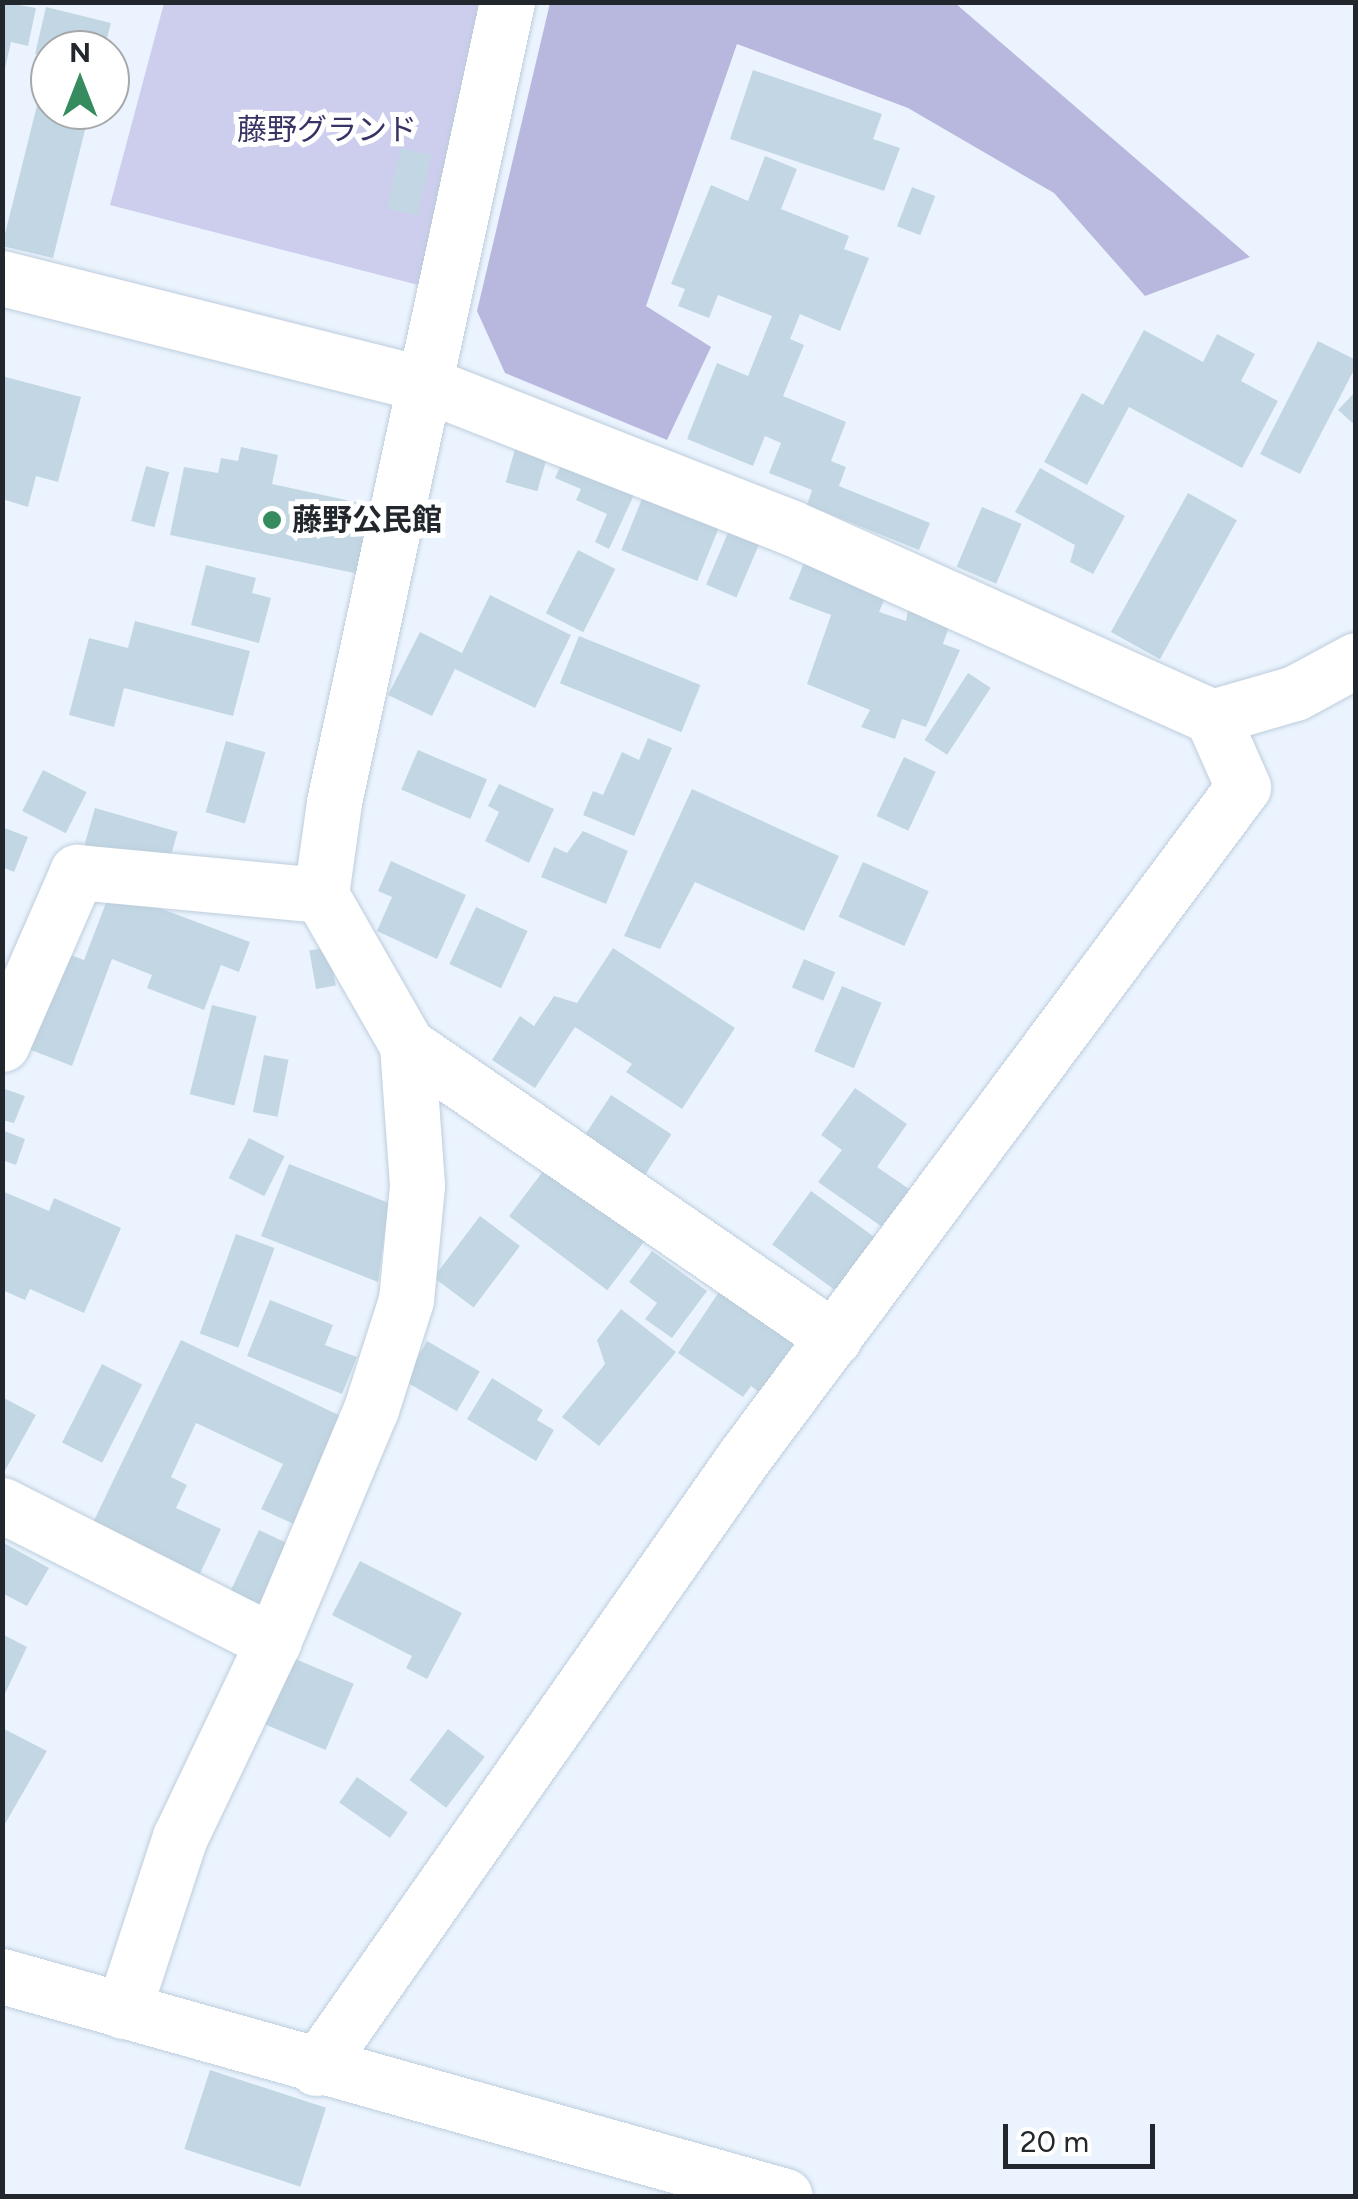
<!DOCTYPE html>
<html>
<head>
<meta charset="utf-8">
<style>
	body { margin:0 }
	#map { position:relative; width:1358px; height:2199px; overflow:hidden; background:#ebf4fe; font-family:Figtree,"Noto Sans JP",sans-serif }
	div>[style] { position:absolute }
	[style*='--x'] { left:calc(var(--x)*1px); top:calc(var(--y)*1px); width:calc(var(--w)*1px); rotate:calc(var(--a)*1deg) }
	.green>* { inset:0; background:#cdceed }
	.forest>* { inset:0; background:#b8b8df }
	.building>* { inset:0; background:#c2d7e3; transform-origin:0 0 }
	.roads { filter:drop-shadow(0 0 2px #bdcddd) drop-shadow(0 0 2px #bdcddd) }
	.minor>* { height:55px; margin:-27.5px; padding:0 27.5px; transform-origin:27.5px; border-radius:27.5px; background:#fff }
	.dots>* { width:28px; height:28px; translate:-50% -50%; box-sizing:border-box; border:5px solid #fff; border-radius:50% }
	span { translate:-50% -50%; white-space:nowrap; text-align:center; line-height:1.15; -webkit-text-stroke:10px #fff; paint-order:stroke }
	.park-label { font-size:30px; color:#373365 }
	.poi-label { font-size:30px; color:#21272d; font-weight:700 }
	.left { translate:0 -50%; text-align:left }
	.frame { position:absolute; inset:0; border:5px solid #21272d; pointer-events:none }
	.north { position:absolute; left:30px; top:30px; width:100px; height:100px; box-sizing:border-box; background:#fff; border:2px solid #a6a9ab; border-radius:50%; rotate:0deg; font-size:28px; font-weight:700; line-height:40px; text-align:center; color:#21272d }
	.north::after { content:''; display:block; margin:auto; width:35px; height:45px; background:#378c5f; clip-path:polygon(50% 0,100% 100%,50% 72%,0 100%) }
	.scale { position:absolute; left:1003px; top:2124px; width:152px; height:45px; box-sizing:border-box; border:5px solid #21272d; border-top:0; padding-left:12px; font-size:30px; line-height:35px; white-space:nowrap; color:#21272d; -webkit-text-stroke:8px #fff; paint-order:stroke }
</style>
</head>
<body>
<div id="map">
	<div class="green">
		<div style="clip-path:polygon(164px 3px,490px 3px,422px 286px,110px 205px)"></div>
	</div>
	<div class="forest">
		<div style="clip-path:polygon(550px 3px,955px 3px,1250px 257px,1145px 296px,1054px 193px,908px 108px,737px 44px,646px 306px,711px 347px,667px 440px,505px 373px,477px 311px)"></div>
	</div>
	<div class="building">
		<div style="clip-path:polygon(2px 2px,36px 8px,28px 46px,11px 42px,4px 73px)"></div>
		<div style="clip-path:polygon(46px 7px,111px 23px,104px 50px,50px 50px,50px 110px,90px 110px,53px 258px,2px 246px,49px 57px,35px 54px)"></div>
		<div style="clip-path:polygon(753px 70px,882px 114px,873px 139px,900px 148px,884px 191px,730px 139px)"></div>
		<div style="left:401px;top:148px;width:31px;height:62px;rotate:13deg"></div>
		<div style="clip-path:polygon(765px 156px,797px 169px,781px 209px,849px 236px,844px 249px,869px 258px,840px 331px,800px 314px,790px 339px,804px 345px,783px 396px,846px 422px,831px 461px,846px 467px,839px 486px,930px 523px,919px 550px,807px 505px,812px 490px,769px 473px,781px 443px,765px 436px,753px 466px,687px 439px,717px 363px,748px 376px,772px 316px,718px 295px,709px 318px,678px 306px,685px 289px,671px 284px,711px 185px,748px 201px)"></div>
		<div style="left:912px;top:187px;width:25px;height:42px;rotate:21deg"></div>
		<div style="clip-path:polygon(1144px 330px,1203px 362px,1217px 334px,1255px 354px,1241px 381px,1278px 401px,1242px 468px,1129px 407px,1087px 485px,1044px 462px,1082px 393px,1103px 405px)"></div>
		<div style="clip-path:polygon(1318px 341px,1356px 360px,1356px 366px,1300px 474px,1260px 454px)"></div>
		<div style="clip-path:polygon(2px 376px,81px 397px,58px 482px,36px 476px,28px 507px,2px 499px)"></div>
		<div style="clip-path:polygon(1356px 391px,1356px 426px,1338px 410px)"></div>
		<div style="left:518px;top:439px;width:33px;height:45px;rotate:16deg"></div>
		<div style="clip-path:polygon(241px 447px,278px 455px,272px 484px,374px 506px,359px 574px,170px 535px,184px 467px,218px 473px,221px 458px,238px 461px)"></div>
		<div style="clip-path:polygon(567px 452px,639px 484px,609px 549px,595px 542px,607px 514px,576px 500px,581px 489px,555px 478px)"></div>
		<div style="left:146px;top:466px;width:24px;height:57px;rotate:15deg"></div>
		<div style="clip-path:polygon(1040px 468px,1125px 516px,1093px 574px,1070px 562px,1075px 545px,1015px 512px)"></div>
		<div style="left:646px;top:489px;width:82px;height:66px;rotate:22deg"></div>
		<div style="left:1188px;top:493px;width:56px;height:159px;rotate:29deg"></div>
		<div style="left:982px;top:507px;width:43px;height:65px;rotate:23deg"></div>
		<div style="left:733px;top:521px;width:33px;height:69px;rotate:23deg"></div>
		<div style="left:578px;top:550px;width:42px;height:71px;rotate:27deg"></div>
		<div style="clip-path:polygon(806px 558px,889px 589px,879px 612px,906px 621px,909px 605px,951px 621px,943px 644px,960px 650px,926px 727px,902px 719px,895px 739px,861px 727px,870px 710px,807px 684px,831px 615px,789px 599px)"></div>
		<div style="clip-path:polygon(206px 565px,256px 578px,252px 593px,271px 598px,259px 643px,191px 625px)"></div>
		<div style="clip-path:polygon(490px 595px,571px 635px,535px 708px,455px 669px,432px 716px,388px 695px,420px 632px,462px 653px)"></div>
		<div style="clip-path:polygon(135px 621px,250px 651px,233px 716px,124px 688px,114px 727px,69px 715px,89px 638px,128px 648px)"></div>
		<div style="left:579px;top:636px;width:131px;height:51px;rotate:22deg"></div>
		<div style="left:968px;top:673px;width:27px;height:80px;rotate:33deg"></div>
		<div style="clip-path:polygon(648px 738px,672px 748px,634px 836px,583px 815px,593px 791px,603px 795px,622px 752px,639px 760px)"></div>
		<div style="left:226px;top:741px;width:41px;height:74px;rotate:16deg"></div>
		<div style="left:418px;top:750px;width:75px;height:43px;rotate:23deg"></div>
		<div style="left:904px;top:757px;width:35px;height:65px;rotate:25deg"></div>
		<div style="left:43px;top:770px;width:49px;height:46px;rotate:27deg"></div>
		<div style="clip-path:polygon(499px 784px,554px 809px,529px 863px,485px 841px,499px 812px,488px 806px)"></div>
		<div style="clip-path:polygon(692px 789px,839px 856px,804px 931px,695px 882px,660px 949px,624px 936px)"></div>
		<div style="left:95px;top:808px;width:86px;height:40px;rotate:16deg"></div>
		<div style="clip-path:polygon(2px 827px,28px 837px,14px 872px,2px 867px)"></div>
		<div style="clip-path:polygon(583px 831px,628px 851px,606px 904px,541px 877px,554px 847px,567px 853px)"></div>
		<div style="clip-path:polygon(391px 861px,466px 895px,437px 959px,377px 931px,392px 897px,378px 891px)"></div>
		<div style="left:863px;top:862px;width:72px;height:60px;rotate:24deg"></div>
		<div style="clip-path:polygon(111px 890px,250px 942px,239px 972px,221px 965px,204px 1010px,147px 988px,152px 975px,112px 959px,72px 1066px,16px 1044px,52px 948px,84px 960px)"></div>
		<div style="left:476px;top:907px;width:57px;height:63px;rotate:25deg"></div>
		<div style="left:329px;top:947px;width:39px;height:20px;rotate:80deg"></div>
		<div style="clip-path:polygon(613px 948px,735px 1028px,682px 1109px,626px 1072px,632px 1064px,575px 1027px,535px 1088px,492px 1060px,520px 1016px,534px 1026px,554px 996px,577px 1003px)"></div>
		<div style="left:804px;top:959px;width:34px;height:31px;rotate:23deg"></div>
		<div style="left:842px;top:986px;width:43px;height:71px;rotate:23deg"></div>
		<div style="left:212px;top:1005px;width:46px;height:92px;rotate:14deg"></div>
		<div style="left:264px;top:1055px;width:25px;height:58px;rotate:11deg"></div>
		<div style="clip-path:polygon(2px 1088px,25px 1096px,14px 1123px,2px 1120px)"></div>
		<div style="clip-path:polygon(855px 1088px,907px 1124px,877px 1167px,912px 1191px,885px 1229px,818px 1182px,842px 1150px,821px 1135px)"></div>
		<div style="left:611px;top:1095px;width:72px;height:50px;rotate:33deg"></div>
		<div style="clip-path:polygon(2px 1130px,25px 1139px,16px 1165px,2px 1160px)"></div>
		<div style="left:249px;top:1138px;width:40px;height:45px;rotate:27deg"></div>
		<div style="left:550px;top:1162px;width:123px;height:68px;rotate:37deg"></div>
		<div style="clip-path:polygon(289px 1164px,389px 1203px,378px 1282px,261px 1236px)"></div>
		<div style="clip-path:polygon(2px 1191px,49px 1211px,54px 1198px,121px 1228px,84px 1313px,30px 1289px,25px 1300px,2px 1290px)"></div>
		<div style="left:811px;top:1191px;width:86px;height:66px;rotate:36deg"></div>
		<div style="left:480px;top:1216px;width:50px;height:77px;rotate:37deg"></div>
		<div style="left:236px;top:1234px;width:41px;height:106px;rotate:20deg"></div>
		<div style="clip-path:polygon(652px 1251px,707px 1291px,672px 1338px,645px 1319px,657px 1303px,629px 1282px)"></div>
		<div style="clip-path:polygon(721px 1289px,799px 1342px,763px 1395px,751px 1386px,743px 1397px,678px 1353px)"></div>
		<div style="clip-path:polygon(270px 1300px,333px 1325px,325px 1345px,357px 1357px,342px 1394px,247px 1356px)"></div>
		<div style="clip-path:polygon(621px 1309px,676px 1352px,599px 1446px,562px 1417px,605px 1364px,597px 1340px)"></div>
		<div style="clip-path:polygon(181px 1340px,349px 1420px,298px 1526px,261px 1509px,283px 1464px,196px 1423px,171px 1477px,187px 1485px,176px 1508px,221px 1529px,194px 1586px,87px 1535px)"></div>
		<div style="left:427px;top:1341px;width:61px;height:46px;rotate:30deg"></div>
		<div style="left:102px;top:1364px;width:45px;height:88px;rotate:27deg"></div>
		<div style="clip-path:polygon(492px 1378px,543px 1410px,537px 1420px,554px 1430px,536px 1461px,467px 1419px)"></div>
		<div style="clip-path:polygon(2px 1397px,36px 1415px,2px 1476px)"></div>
		<div style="left:259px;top:1530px;width:40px;height:75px;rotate:25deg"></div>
		<div style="clip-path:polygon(2px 1542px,49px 1568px,27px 1606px,2px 1593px)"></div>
		<div style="clip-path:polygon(360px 1561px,462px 1613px,427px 1679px,406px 1668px,412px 1656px,332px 1615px)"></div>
		<div style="clip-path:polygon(2px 1634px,27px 1647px,2px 1700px)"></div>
		<div style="left:293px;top:1658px;width:66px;height:72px;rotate:23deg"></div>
		<div style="clip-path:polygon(2px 1728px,47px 1751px,2px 1829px)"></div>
		<div style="left:448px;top:1729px;width:46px;height:64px;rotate:37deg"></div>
		<div style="left:357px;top:1777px;width:62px;height:31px;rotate:35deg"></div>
		<div style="left:210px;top:2070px;width:122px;height:83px;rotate:18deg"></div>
	</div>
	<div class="roads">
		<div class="minor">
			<div style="--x:2;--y:278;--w:436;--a:14.1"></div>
			<div style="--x:425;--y:384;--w:392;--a:21.4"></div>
			<div style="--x:790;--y:527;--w:463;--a:24.2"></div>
			<div style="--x:1212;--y:717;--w:86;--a:-16.1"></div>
			<div style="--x:1295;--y:693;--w:69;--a:-28.4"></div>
			<div style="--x:2;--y:1044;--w:188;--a:-66.4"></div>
			<div style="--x:77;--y:872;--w:245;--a:5.4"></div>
			<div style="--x:407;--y:1045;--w:518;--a:34.46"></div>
			<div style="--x:2;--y:1505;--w:304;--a:26.8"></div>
			<div style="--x:2;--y:1976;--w:813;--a:15.69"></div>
			<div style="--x:123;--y:2011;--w:183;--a:-71.9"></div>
			<div style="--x:180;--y:1837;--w:216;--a:-64.5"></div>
			<div style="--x:273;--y:1642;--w:253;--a:-67.2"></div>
			<div style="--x:371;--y:1409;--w:114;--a:-72.2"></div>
			<div style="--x:406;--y:1300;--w:116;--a:-84.5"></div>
			<div style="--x:417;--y:1185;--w:140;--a:-94.1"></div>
			<div style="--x:407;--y:1045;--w:173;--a:-119.8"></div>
			<div style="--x:321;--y:895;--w:94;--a:-82"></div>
			<div style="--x:334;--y:802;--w:818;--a:-77.8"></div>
			<div style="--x:316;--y:2068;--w:746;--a:-54.99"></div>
			<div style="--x:744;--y:1457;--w:835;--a:-53.32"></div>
			<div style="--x:1243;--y:787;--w:77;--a:-113.9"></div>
		</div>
	</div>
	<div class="dots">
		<div style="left:272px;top:520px;background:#378c5f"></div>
	</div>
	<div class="park-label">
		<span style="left:327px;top:130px">藤野グランド</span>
	</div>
	<div class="poi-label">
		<span class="left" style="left:292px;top:520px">藤野公民館</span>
	</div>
	<div class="frame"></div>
	<div class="north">N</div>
	<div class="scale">20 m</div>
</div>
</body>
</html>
